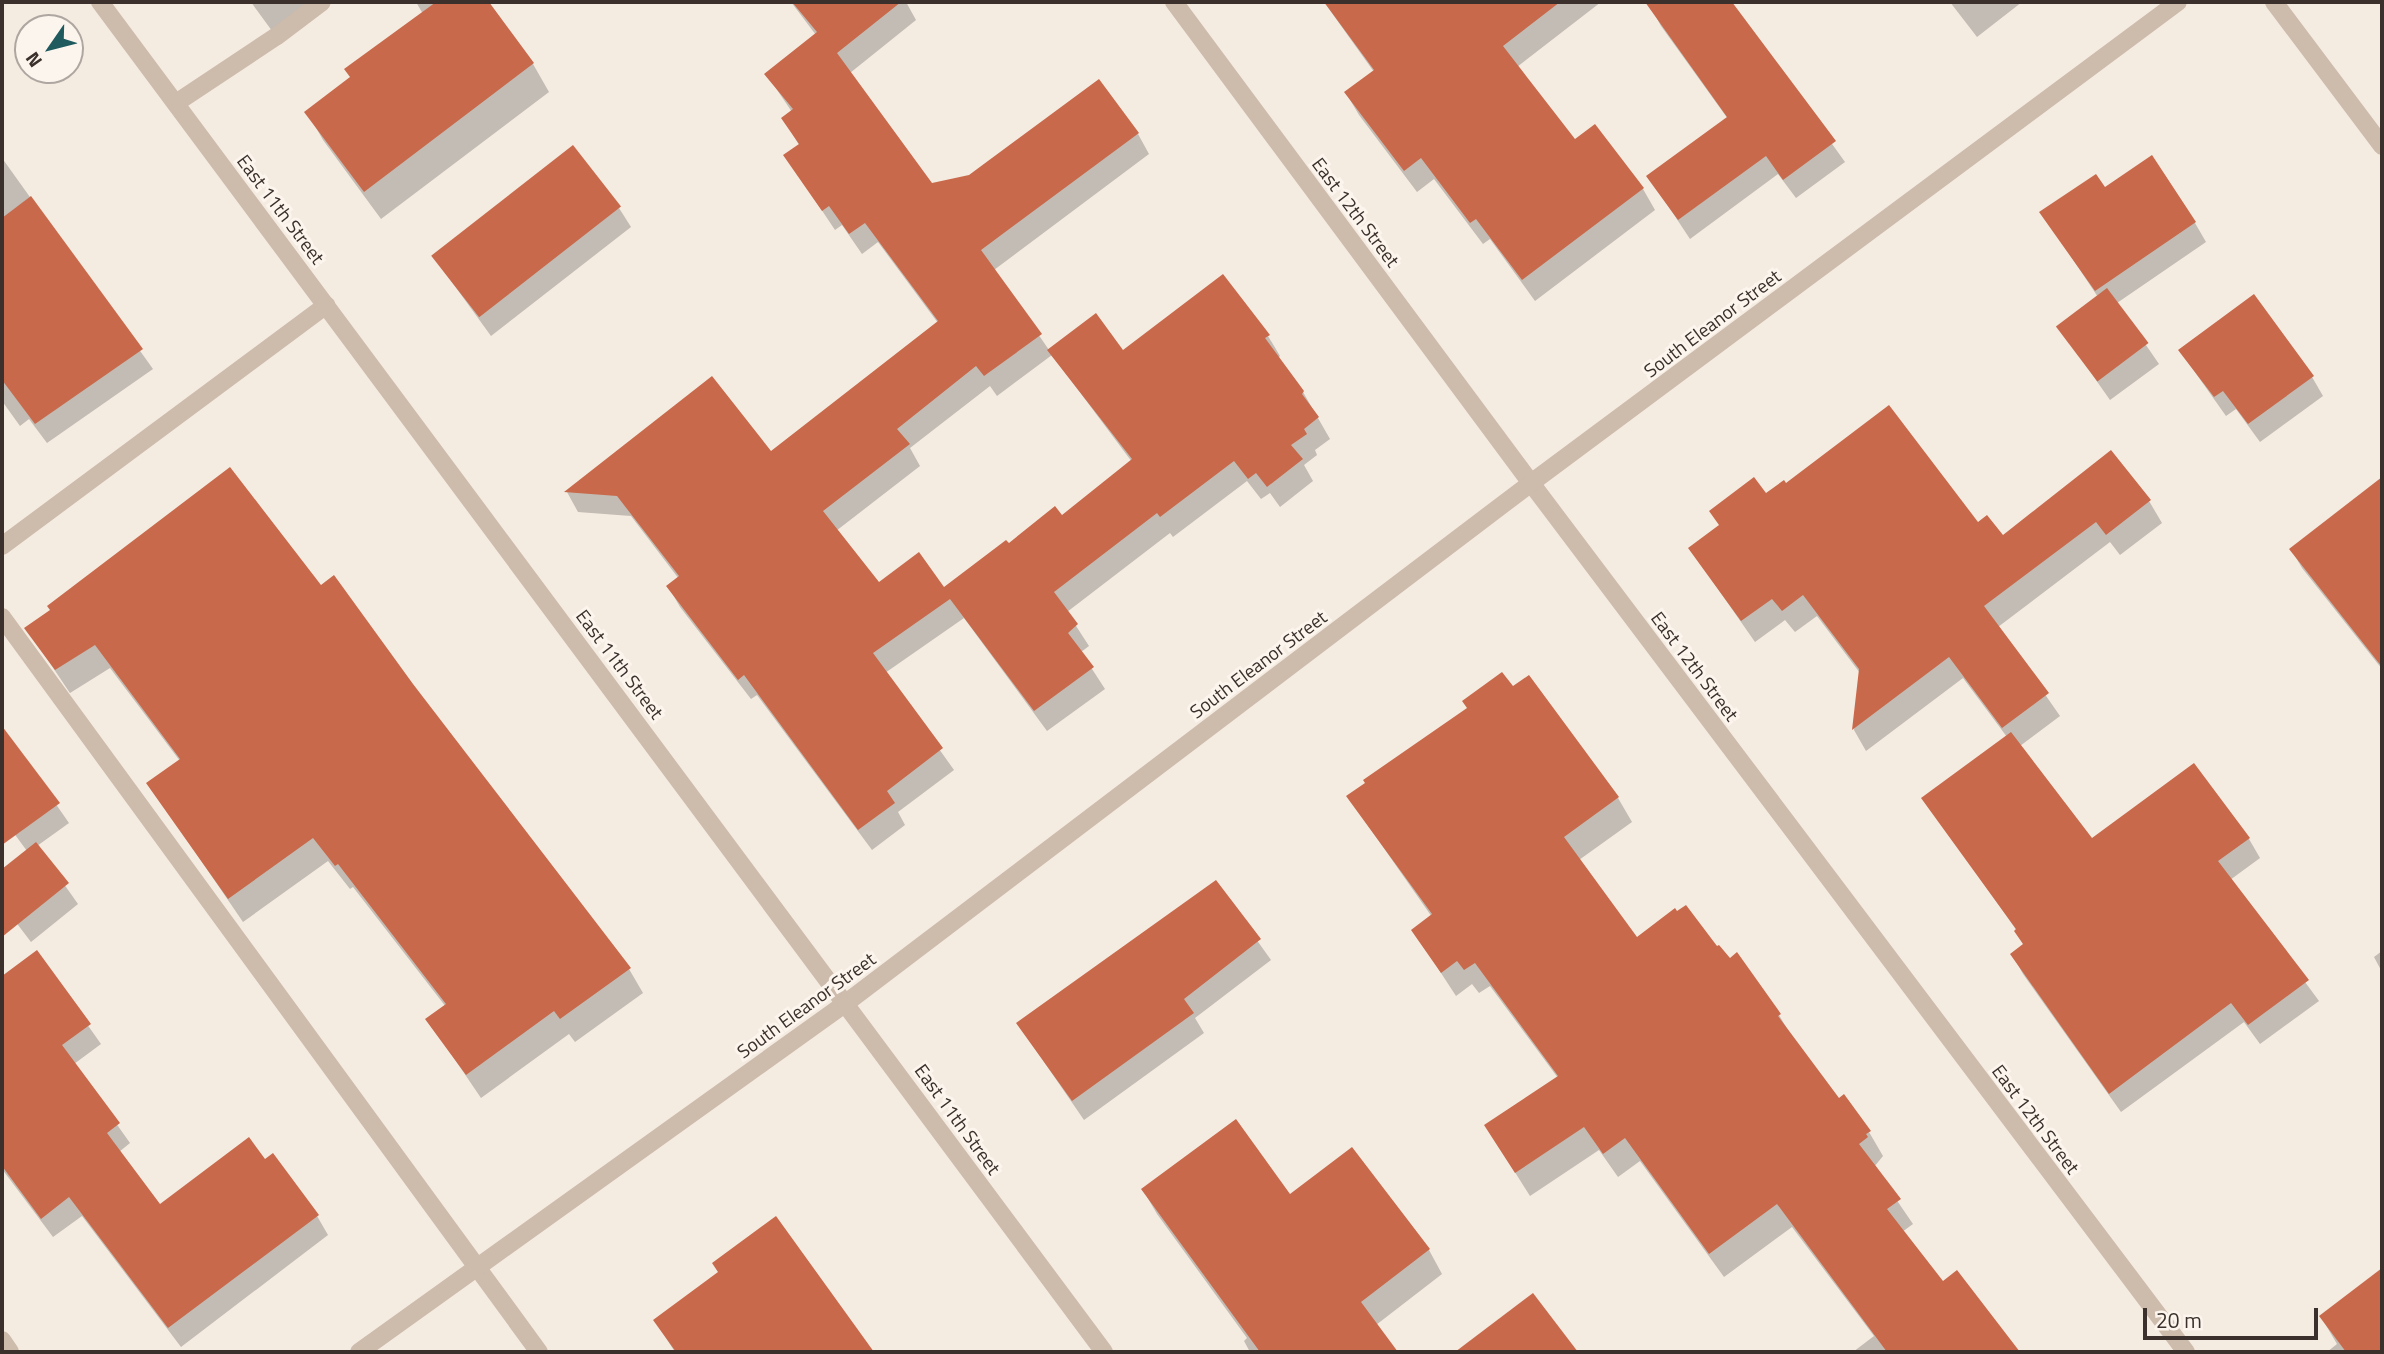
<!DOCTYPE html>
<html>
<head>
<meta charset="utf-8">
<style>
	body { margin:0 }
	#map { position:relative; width:2384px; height:1354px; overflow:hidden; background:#f4ebe1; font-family:"Titillium Web",sans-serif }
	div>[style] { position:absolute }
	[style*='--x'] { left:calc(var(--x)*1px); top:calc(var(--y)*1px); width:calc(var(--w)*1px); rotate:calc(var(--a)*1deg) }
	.shadow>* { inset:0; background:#0003 }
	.building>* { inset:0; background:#c8694b; transform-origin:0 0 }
	.minor>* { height:18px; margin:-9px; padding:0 9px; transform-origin:9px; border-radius:9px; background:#cdbbac }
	span { translate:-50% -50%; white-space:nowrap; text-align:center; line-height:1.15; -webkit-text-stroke:6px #fbf5ee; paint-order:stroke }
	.street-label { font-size:19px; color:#3b302b }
	.frame { position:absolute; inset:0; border:4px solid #3b302b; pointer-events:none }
	.north { position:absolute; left:14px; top:14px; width:70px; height:70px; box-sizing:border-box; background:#fbf5ee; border:2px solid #aea6a0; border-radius:50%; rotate:235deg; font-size:19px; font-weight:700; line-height:28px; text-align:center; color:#3b302b }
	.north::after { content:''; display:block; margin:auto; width:24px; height:32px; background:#1f5a5e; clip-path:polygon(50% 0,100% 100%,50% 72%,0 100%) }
	.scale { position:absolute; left:2143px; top:1308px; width:175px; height:32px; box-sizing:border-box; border:4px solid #3b302b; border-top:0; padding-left:9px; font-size:21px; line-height:24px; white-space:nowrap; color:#3b302b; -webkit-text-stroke:5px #fbf5ee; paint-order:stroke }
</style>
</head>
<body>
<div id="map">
	<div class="shadow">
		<div style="clip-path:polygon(251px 2px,322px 2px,275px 35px)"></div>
		<div style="clip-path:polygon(416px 2px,487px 2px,533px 64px,549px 92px,381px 219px,323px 140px,307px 112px,352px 78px,423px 14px)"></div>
		<div style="clip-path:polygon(evenodd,791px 2px,906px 2px,916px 20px,850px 73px,931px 185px,1138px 134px,1149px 154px,994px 270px,1049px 350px,1123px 352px,1268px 336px,1280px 356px,1278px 358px,1303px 392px,1330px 439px,1315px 450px,1317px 455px,1304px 465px,1313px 481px,1280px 507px,1270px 493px,1261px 499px,1247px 481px,1173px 537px,1170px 533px,1067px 612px,1089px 646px,1081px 652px,1105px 689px,1047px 731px,964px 618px,885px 673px,954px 770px,898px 812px,905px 825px,872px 850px,757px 695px,751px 699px,680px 607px,668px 586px,679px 579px,631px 516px,578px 512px,567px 492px,771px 454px,938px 323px,878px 242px,862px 254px,842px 225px,835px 230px,785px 155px,799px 145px,783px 118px,792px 112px,767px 75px,816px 35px,791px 2px,1052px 355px,1132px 462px,1062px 518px,1009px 546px,943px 589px,879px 584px,836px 531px,920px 466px,910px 448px,990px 386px,997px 396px,1052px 355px)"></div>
		<div style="clip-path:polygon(1324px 2px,1601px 2px,1517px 67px,1574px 141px,1643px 189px,1655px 210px,1535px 301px,1490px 239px,1483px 244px,1434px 179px,1417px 192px,1359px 115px,1346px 93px,1374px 72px)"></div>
		<div style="clip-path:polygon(1657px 2px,1730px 2px,1845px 162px,1796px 198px,1778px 174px,1690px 239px,1649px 177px,1728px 119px,1661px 26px,1650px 6px)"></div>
		<div style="clip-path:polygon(1950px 2px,2022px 2px,1977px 37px)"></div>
		<div style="clip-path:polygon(2px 158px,153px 369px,47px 443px,29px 419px,20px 426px,2px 401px)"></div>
		<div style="clip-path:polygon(2104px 190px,2195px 223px,2206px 242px,2117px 303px,2159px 364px,2110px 400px,2058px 326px,2098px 297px,2042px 213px)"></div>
		<div style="clip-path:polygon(619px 208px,631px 227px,491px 336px,433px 256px)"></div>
		<div style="clip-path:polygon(2180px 351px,2312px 377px,2323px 396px,2260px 442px,2236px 409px,2226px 416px)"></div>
		<div style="clip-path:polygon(2382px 479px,2382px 669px,2302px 568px,2291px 549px)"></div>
		<div style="clip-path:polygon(1786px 485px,1978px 524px,2002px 537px,2149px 501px,2162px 523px,2120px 555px,2110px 542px,1998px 627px,2060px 716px,2020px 746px,2091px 841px,2249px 839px,2260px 858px,2230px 880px,2319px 1001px,2260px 1044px,2244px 1022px,2121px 1112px,2023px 974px,2012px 954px,2024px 946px,2017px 931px,1924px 799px,2007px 737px,1963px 678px,1866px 751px,1854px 730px,1860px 673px,1817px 616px,1795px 632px,1785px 620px,1755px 642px,1690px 549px)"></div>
		<div style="clip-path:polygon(320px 588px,411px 685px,629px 969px,643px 993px,575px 1042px,569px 1034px,481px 1098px,428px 1020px,446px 1007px,353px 887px,350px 889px,328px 861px,243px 922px,148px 783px,180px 761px,110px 668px,70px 693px,27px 629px)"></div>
		<div style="clip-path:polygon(23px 757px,69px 823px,37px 846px,78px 904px,31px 942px,2px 904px,2px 871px,27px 851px,2px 817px,2px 772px)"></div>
		<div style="clip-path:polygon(1348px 797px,1618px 798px,1632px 822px,1579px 860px,1636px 940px,1716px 949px,1779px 1015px,1793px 1039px,1839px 1100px,1869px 1132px,1883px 1156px,1874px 1167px,1913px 1224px,1902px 1232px,1942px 1284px,2005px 1336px,2015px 1352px,1853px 1352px,1874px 1336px,1792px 1227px,1724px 1277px,1640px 1161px,1618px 1177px,1599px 1150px,1530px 1196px,1486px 1126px,1558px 1078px,1490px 986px,1479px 993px,1472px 984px,1456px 996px,1413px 930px,1432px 917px)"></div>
		<div style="clip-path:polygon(1216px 883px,1271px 960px,1195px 1018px,1204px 1033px,1084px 1120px,1018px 1024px)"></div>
		<div style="clip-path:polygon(2382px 951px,2382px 972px,2374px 957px)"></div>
		<div style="clip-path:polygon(36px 952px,101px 1044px,74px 1064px,130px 1143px,119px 1152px,160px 1206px,265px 1162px,317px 1216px,328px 1235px,181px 1347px,82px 1216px,53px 1237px,2px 1169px,2px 978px)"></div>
		<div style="clip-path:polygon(1352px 1149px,1429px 1250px,1442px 1274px,1376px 1325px,1396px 1352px,1250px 1352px,1244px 1341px,1247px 1338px,1157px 1214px,1143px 1190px,1290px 1196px)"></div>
		<div style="clip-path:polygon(2382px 1270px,2382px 1352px,2327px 1352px,2337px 1344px,2321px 1317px)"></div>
		<div style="clip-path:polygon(1532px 1295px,1575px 1352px,1458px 1352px)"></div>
		<div style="clip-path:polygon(840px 1310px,873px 1352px,675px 1352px,655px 1321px)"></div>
	</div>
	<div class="building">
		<div style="clip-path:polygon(436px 2px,489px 2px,534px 63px,364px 192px,304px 112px,350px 77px,344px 69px)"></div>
		<div style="clip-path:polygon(792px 2px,901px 2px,837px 53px,932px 183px,969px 175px,1099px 79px,1139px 133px,981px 250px,1042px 334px,984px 376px,976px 366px,897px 429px,910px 444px,823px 511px,879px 582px,919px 552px,944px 587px,1006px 540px,1009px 543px,1055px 506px,1062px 515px,1132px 459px,1047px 350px,1096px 313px,1123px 350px,1223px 274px,1270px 335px,1265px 338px,1304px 391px,1302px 394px,1319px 417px,1304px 429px,1307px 434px,1291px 445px,1303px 459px,1267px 487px,1256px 473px,1248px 479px,1234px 461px,1160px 517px,1157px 513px,1054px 592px,1078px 624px,1068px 633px,1094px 667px,1034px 711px,950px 599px,873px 653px,943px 748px,887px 791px,895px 803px,858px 830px,744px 675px,738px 680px,666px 586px,679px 576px,617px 496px,564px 492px,712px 376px,771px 451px,938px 321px,865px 223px,849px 234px,829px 206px,822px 211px,783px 155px,799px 144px,781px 118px,793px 109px,764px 74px,817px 32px)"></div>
		<div style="clip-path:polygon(1324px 2px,1560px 2px,1503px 46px,1575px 139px,1595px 124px,1644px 188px,1522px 280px,1476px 219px,1470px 223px,1421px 158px,1404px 171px,1344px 92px,1374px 70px)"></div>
		<div style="clip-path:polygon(1645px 2px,1732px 2px,1836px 141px,1783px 180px,1766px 156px,1678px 220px,1646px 176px,1727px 117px)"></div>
		<div style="left:573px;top:145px;width:78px;height:180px;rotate:52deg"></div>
		<div style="clip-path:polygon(2152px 155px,2196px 222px,2095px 291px,2039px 212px,2096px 174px,2105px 187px)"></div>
		<div style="clip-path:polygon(31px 196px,143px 349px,35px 424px,2px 380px,2px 218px)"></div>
		<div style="left:2107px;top:288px;width:69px;height:64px;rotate:53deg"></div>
		<div style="clip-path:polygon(2254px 294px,2314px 376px,2248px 424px,2223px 391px,2214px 397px,2178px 350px)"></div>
		<div style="clip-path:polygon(1889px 405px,1978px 522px,1987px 515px,2003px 535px,2111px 450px,2151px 500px,2106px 535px,2096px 522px,1984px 606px,2049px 693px,2002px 728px,1949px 657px,1852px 730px,1859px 669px,1803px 595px,1782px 611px,1772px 599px,1741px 621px,1688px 548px,1719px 525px,1709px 511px,1754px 477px,1766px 493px,1784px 480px,1786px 483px)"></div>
		<div style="clip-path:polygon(230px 467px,321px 585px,334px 575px,413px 684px,631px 968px,560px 1019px,554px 1011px,466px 1075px,425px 1019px,446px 1004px,338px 864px,335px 866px,313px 838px,228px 899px,146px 783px,180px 759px,95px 645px,55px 670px,24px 628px,50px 610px,47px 606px)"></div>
		<div style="clip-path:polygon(2382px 477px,2382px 667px,2289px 549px)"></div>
		<div style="clip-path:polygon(1502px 672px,1513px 686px,1529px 675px,1619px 797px,1564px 837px,1637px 937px,1675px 908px,1677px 911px,1686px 905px,1717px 946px,1719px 945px,1730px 958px,1737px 952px,1781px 1014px,1778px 1016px,1839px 1098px,1844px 1094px,1871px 1131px,1866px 1134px,1868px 1137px,1859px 1144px,1901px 1199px,1887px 1209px,1943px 1281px,1957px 1270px,2020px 1352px,1887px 1352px,1777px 1204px,1709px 1254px,1625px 1138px,1603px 1154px,1584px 1127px,1515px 1173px,1484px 1125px,1558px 1076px,1475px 963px,1464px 970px,1457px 961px,1441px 973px,1411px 930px,1432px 914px,1346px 796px,1365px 783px,1363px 780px,1467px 708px,1462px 701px)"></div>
		<div style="clip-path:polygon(2px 726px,60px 803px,2px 845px)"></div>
		<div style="clip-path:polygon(2011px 732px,2092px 838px,2194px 763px,2250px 838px,2218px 861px,2309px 980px,2248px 1025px,2231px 1003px,2109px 1094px,2010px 954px,2023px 944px,2014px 931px,2016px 929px,1921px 798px)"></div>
		<div style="clip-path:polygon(36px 842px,69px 883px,2px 937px,2px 869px)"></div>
		<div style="clip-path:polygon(1216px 880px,1261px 939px,1184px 999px,1194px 1013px,1072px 1101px,1016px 1023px)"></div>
		<div style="clip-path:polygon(37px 950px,91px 1024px,62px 1045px,120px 1123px,107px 1133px,160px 1204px,249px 1137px,265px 1159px,273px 1153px,319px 1215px,168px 1328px,69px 1197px,41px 1219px,2px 1166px,2px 976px)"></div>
		<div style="clip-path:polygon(1236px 1119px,1290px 1194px,1352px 1147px,1430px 1249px,1361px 1302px,1398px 1352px,1260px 1352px,1141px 1189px)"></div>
		<div style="clip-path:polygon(776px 1216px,874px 1352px,676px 1352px,653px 1320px,718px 1272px,712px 1263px)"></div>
		<div style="clip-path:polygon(2382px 1268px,2382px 1352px,2346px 1352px,2319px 1316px)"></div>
		<div style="clip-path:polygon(1533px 1293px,1578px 1352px,1455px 1352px)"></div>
	</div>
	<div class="minor">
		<div style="--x:100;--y:2;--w:1682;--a:53.36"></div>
		<div style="--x:1174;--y:2;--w:599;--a:53.42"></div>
		<div style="--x:1531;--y:483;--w:1088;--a:52.99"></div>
		<div style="--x:2274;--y:2;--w:180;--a:53.1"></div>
		<div style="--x:176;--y:103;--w:121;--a:-33.6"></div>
		<div style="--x:277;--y:36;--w:56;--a:-37.1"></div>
		<div style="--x:2;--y:546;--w:404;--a:-36.6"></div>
		<div style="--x:2;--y:617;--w:910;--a:53.85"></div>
		<div style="--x:2;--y:1340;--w:14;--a:56"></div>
		<div style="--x:359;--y:1352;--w:599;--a:-35.63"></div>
		<div style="--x:846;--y:1003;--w:860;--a:-37.2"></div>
		<div style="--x:1531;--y:483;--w:806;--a:-36.63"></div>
	</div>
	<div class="street-label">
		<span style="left:281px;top:209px;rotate:53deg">East 11th Street</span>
		<span style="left:1356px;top:212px;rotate:53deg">East 12th Street</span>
		<span style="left:1712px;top:323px;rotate:-37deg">South Eleanor Street</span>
		<span style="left:620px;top:664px;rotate:53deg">East 11th Street</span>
		<span style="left:1258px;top:664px;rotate:-37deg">South Eleanor Street</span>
		<span style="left:1695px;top:666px;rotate:53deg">East 12th Street</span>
		<span style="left:806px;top:1005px;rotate:-36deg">South Eleanor Street</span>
		<span style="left:958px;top:1119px;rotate:54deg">East 11th Street</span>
		<span style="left:2036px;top:1119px;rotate:53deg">East 12th Street</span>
	</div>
	<div class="frame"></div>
	<div class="north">N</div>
	<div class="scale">20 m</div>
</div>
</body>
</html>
